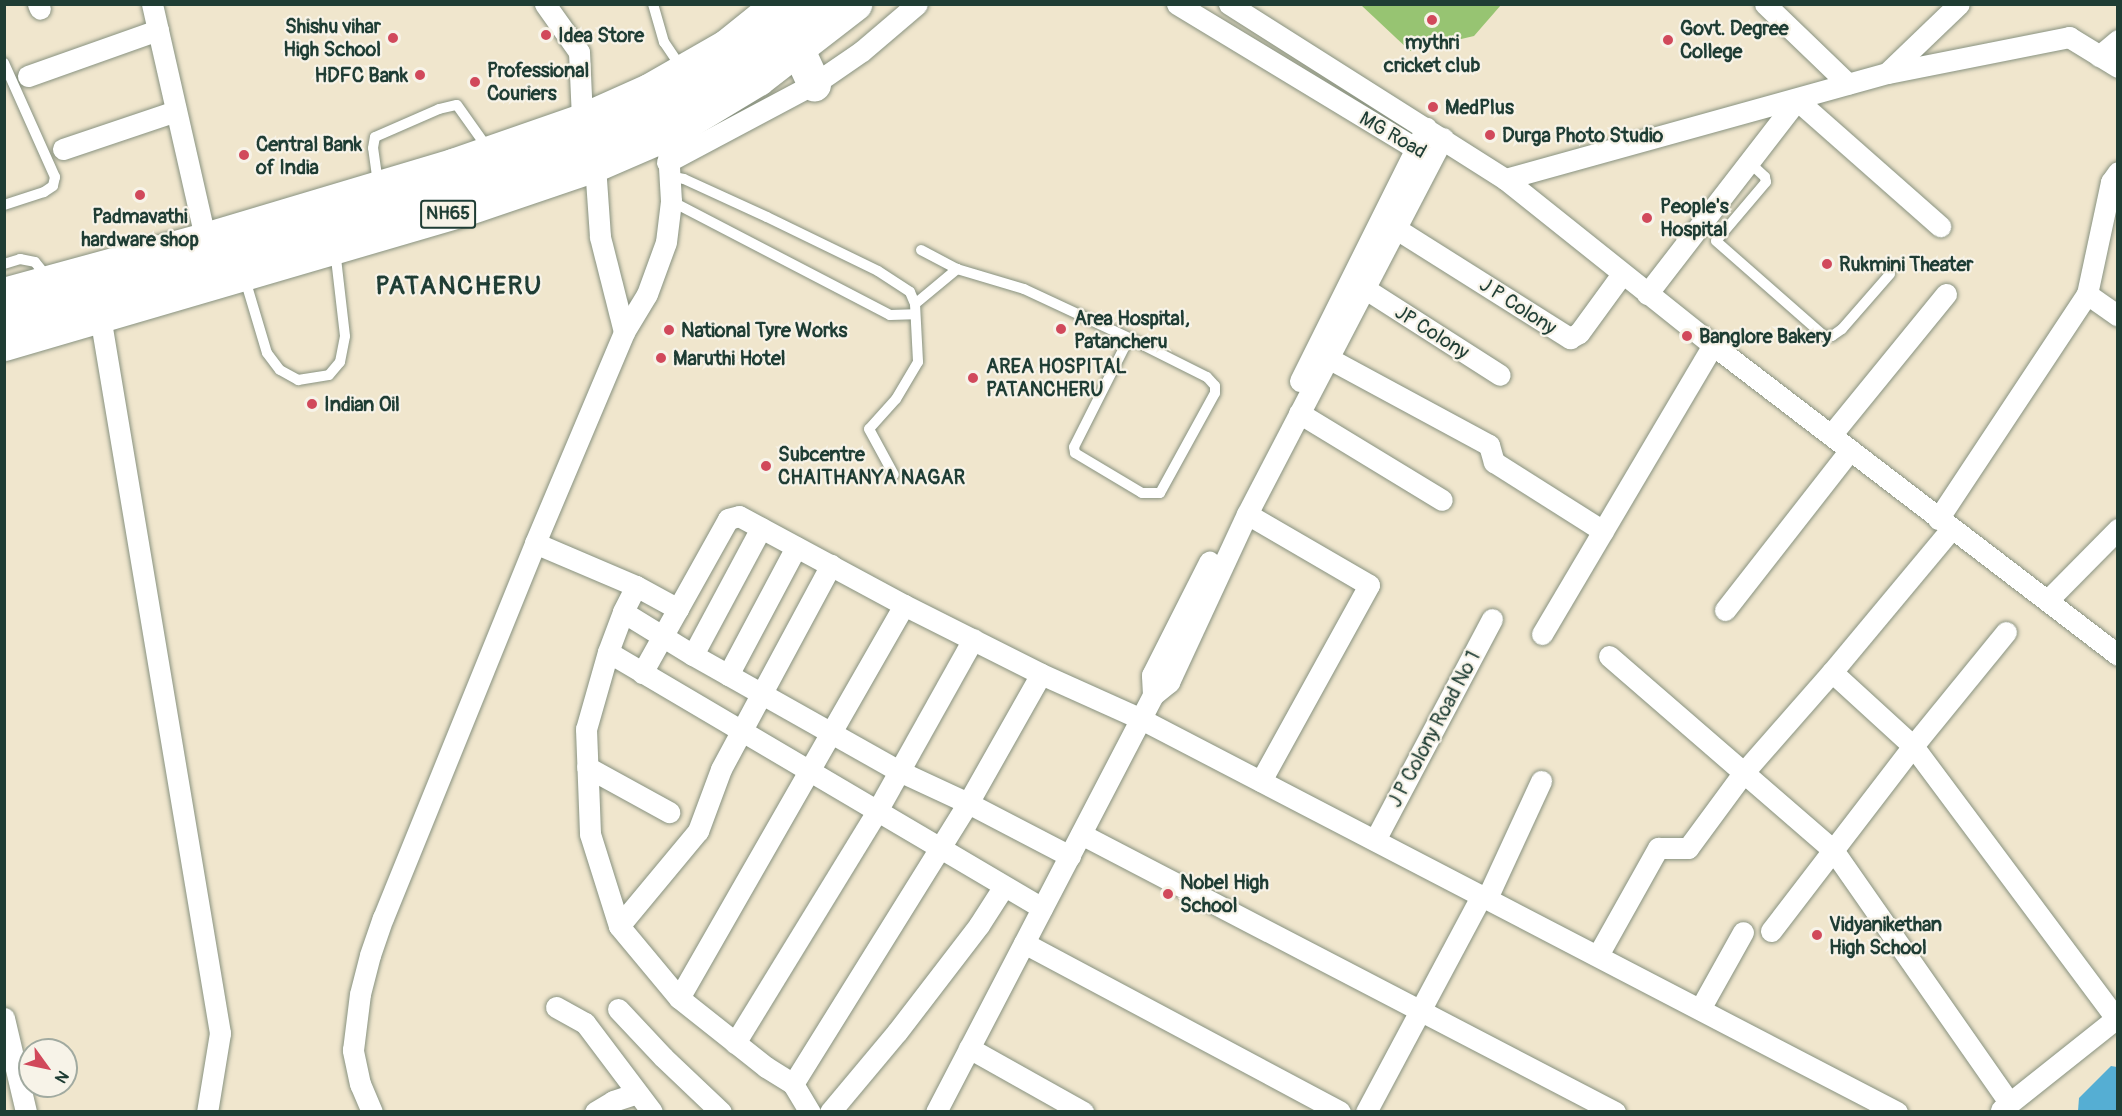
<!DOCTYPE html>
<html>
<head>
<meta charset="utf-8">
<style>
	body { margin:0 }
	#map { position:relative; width:2122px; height:1116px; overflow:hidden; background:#f0e6cd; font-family:Pangolin,sans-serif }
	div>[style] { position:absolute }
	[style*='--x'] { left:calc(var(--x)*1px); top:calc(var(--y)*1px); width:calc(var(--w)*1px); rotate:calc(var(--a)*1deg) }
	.green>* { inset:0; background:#97c472 }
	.water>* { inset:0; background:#55aed3 }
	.roads { filter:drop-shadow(0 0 2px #889280) drop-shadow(0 0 2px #889280) }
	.lane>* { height:10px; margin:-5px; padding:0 5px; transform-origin:5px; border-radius:5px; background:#fff }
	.street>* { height:21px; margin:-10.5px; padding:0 10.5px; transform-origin:10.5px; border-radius:10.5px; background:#fff }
	.secondary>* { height:30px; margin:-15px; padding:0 15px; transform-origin:15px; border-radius:15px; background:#fff }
	.highway>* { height:33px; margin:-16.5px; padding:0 16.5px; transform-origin:16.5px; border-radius:16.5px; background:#fff }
	.dots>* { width:16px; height:16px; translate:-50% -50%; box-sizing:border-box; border:3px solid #f7f3e8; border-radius:50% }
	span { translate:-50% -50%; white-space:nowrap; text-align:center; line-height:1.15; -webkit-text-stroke:4.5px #f7f3e8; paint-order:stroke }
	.shield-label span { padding:2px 4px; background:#f7f3e8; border:2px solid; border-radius:4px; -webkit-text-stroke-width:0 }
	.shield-label { font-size:18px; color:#1f3d34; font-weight:700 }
	.poi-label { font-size:20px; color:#1f3d34; font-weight:700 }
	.right { translate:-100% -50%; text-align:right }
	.left { translate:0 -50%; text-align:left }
	.street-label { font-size:20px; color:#1f3d34 }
	.district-label { font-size:26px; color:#1f3d34; font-weight:700; letter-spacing:1.5px }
	.frame { position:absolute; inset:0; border:6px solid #1f3d34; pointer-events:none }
	.north { position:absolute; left:18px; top:1038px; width:60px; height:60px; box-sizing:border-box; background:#f7f3e8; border:2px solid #a1aaa0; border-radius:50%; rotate:123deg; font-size:16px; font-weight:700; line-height:24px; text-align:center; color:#1f3d34 }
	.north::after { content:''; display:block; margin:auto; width:21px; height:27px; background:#d1495b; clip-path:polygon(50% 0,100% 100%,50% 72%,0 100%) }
</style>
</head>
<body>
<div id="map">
	<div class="green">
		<div style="clip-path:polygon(1361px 5px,1501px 5px,1474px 36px,1410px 51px)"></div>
	</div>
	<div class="water">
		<div style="clip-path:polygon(2111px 1066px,2117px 1067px,2117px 1111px,2078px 1111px,2079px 1098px)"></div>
	</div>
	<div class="roads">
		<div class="lane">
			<div style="--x:653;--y:4;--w:40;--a:74"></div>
			<div style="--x:664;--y:42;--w:32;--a:56"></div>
			<div style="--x:4;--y:63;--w:125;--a:65.9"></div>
			<div style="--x:55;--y:177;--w:9;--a:103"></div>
			<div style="--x:53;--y:186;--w:11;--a:146"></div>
			<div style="--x:44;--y:192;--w:42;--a:162"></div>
			<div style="--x:1749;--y:162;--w:22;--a:43"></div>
			<div style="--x:1765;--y:177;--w:5;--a:79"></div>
			<div style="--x:1766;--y:182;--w:77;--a:130.3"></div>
			<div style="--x:1716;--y:241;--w:144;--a:41.3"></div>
			<div style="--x:1824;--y:336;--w:8;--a:0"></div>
			<div style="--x:1832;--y:336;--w:12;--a:-35"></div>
			<div style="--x:1842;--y:329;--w:73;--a:-48.9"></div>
			<div style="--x:669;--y:176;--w:15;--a:11"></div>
			<div style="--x:684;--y:179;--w:91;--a:24.6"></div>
			<div style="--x:767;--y:217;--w:123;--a:25.9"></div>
			<div style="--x:878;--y:271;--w:38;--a:33"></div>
			<div style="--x:910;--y:292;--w:13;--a:67"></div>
			<div style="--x:915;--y:304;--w:58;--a:87"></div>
			<div style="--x:918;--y:362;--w:43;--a:120.7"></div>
			<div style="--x:896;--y:399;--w:40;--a:132"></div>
			<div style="--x:869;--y:429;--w:52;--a:61.5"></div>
			<div style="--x:378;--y:183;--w:35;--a:-98"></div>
			<div style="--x:373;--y:148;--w:11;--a:-80"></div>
			<div style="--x:375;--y:137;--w:70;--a:-23.6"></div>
			<div style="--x:439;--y:109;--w:18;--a:-13"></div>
			<div style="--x:457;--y:105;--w:55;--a:54.6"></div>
			<div style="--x:671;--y:201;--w:247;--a:27.5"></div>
			<div style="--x:890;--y:315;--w:24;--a:-2"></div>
			<div style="--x:921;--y:250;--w:41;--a:27.8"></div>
			<div style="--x:4;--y:264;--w:17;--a:-17"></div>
			<div style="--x:20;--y:259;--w:15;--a:11"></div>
			<div style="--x:35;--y:262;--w:21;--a:51"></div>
			<div style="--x:244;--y:276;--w:80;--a:73.4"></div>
			<div style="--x:267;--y:353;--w:21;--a:53"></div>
			<div style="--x:280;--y:370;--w:21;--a:29"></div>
			<div style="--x:298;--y:380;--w:31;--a:-9"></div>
			<div style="--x:329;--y:375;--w:17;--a:-50"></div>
			<div style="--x:340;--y:362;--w:26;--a:-79"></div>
			<div style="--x:345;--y:336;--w:87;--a:-96.6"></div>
			<div style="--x:915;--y:304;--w:55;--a:-39.8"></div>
			<div style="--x:957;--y:269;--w:70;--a:16.6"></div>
			<div style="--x:1024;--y:289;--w:116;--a:25"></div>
			<div style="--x:1129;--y:338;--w:87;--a:26.6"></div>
			<div style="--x:1207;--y:377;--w:12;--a:48"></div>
			<div style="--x:1215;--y:386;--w:7;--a:90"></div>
			<div style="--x:1215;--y:393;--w:114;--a:118.8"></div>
			<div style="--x:1160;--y:493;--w:18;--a:180"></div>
			<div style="--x:1142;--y:493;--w:78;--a:-149.2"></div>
			<div style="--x:1075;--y:453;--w:6;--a:-99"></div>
			<div style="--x:1074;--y:447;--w:122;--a:-63.2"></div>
		</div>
		<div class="street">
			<div style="--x:38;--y:4;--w:5;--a:68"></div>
			<div style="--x:152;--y:4;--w:240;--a:77.2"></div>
			<div style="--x:545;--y:4;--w:59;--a:54.7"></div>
			<div style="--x:579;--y:52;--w:67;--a:87.4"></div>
			<div style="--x:1177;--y:4;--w:293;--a:31.2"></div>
			<div style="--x:1229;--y:4;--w:327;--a:32.4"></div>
			<div style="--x:1505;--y:179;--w:266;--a:38.6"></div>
			<div style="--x:1713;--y:345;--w:510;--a:37.43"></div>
			<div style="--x:1765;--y:4;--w:115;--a:43.9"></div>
			<div style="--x:2099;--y:56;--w:25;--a:-40"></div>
			<div style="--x:1888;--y:72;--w:98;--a:-43.8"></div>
			<div style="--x:28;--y:76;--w:138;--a:-19.5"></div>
			<div style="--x:63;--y:149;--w:119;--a:-18.6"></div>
			<div style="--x:667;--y:162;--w:166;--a:-28"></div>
			<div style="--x:814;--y:84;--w:58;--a:-34.5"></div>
			<div style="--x:862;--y:51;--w:72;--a:-40.5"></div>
			<div style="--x:595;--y:165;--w:72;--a:86"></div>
			<div style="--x:600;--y:237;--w:98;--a:75.8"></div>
			<div style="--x:1505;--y:179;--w:397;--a:-15.5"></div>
			<div style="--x:1888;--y:73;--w:185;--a:-11.2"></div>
			<div style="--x:2069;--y:37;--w:57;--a:31.5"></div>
			<div style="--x:1395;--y:228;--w:207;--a:32.2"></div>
			<div style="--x:1570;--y:338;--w:10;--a:-29"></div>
			<div style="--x:1579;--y:333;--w:73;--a:-53.9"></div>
			<div style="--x:1364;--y:288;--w:161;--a:32.6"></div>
			<div style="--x:1647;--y:294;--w:245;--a:-52.3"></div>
			<div style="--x:1797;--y:100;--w:191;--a:41.4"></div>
			<div style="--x:2087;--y:294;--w:38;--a:35"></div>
			<div style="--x:100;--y:316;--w:727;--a:80.5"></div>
			<div style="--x:220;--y:1033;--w:80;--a:99.3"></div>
			<div style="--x:1328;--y:358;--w:183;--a:28.4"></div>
			<div style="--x:1489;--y:445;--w:18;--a:74"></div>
			<div style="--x:1494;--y:462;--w:129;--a:32.3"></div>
			<div style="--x:1300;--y:381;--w:283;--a:-63.5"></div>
			<div style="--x:1299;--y:413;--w:167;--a:31.3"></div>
			<div style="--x:1831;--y:435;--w:182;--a:-50.8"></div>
			<div style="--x:1247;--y:514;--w:141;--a:30.2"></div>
			<div style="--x:1369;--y:585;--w:224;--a:118.9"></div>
			<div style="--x:1938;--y:519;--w:270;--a:-56.5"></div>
			<div style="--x:2087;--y:294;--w:115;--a:-77.9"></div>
			<div style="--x:2111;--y:182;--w:12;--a:-55"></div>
			<div style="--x:761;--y:528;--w:144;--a:118.2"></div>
			<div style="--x:693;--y:655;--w:236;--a:29.4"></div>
			<div style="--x:899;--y:771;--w:76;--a:24.9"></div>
			<div style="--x:968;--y:803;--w:115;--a:27.5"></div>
			<div style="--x:535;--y:543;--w:110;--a:23.1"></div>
			<div style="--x:636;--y:586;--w:29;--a:117"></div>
			<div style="--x:623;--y:612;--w:82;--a:31.6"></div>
			<div style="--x:636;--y:586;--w:48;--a:28.7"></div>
			<div style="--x:2048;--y:600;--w:100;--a:-45.4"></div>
			<div style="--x:1725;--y:610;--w:203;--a:-52"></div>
			<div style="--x:623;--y:612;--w:43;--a:110.6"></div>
			<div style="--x:608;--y:652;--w:80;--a:105.9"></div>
			<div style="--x:586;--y:729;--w:105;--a:87.8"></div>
			<div style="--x:590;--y:834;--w:96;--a:72.5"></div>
			<div style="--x:619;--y:926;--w:94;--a:50.2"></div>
			<div style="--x:679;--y:998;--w:111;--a:38.4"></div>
			<div style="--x:766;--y:1067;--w:32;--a:32"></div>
			<div style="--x:793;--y:1084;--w:33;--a:59"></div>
			<div style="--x:1542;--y:634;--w:336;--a:-59.4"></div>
			<div style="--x:608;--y:652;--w:504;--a:30.53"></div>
			<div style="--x:1609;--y:656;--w:296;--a:40.9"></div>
			<div style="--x:1833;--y:850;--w:307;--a:55.1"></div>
			<div style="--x:1832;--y:672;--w:110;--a:42.4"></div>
			<div style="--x:1913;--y:746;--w:339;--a:53.3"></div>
			<div style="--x:642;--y:673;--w:176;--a:-60.8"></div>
			<div style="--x:728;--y:519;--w:11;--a:-15"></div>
			<div style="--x:739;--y:516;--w:187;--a:28.3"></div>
			<div style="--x:904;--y:605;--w:153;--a:26.7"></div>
			<div style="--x:1041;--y:674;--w:110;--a:24.2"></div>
			<div style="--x:1141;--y:719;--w:852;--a:27.47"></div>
			<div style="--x:728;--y:675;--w:145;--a:-62"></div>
			<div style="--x:1153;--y:695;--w:20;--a:-93"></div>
			<div style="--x:1152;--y:675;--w:127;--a:-63.2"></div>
			<div style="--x:587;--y:767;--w:94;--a:28.8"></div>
			<div style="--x:1081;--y:834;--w:602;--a:27.5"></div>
			<div style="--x:1375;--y:840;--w:250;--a:-62.1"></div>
			<div style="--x:1487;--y:898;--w:129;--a:-65.2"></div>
			<div style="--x:619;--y:926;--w:124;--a:-50.3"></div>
			<div style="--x:698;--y:831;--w:66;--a:-69.6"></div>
			<div style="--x:721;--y:769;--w:232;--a:-61.7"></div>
			<div style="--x:1771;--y:931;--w:233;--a:-52.5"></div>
			<div style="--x:1913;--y:746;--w:147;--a:-50.8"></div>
			<div style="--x:1024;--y:943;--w:358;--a:28.1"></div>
			<div style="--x:1598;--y:955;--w:123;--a:-60.7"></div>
			<div style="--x:1658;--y:848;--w:30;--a:0"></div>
			<div style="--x:1688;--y:848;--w:94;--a:-53.6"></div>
			<div style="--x:1744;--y:772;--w:133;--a:-48.7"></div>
			<div style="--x:1832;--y:672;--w:186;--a:-50.2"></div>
			<div style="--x:679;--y:998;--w:453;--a:-60.2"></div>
			<div style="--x:556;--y:1007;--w:33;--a:29"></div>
			<div style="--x:585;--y:1023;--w:111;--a:53"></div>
			<div style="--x:618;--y:1009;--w:66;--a:46.8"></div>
			<div style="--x:663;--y:1057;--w:80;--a:43.5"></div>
			<div style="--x:1700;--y:1009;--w:88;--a:-60.8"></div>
			<div style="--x:4;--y:1018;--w:97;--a:76.8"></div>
			<div style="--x:735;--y:1043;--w:272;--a:-58.5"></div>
			<div style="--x:877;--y:811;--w:197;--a:-60.8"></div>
			<div style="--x:969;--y:1048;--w:131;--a:29.3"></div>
			<div style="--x:793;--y:1084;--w:331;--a:-58.1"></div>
			<div style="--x:968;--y:803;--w:148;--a:-60.5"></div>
			<div style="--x:2001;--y:1110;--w:149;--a:-38.5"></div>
			<div style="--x:372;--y:1112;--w:30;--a:-113"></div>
			<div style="--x:360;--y:1084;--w:35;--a:-102"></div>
			<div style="--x:353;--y:1050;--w:56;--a:-82.9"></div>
			<div style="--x:360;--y:994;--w:40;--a:-75.6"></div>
			<div style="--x:370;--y:955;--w:39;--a:-71"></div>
			<div style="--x:383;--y:918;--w:405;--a:-67.9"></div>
			<div style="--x:535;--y:543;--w:229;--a:-67.1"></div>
			<div style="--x:624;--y:332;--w:44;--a:-58.8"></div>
			<div style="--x:647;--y:294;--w:55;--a:-69.9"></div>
			<div style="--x:666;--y:242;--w:41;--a:-83"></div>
			<div style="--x:671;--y:201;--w:67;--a:-93.4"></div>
			<div style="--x:595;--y:1112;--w:21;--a:-31"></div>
			<div style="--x:613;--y:1101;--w:25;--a:-18"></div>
			<div style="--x:830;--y:1112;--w:104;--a:-50.1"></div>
			<div style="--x:897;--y:1032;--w:135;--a:-52.5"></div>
			<div style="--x:979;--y:925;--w:46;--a:-57.3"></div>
			<div style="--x:936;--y:1112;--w:470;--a:-62.5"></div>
			<div style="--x:1153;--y:695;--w:21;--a:-39"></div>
			<div style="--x:1169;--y:682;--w:185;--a:-65.1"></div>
			<div style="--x:1247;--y:514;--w:424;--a:-62.5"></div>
			<div style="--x:1366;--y:1112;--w:246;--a:-61.9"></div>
		</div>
		<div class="secondary">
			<div style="--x:4;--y:293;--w:208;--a:-15.3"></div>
			<div style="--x:205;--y:238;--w:259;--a:-16.6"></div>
			<div style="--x:453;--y:164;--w:137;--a:-19.2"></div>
			<div style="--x:582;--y:119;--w:73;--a:-24.1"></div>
			<div style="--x:649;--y:89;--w:89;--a:-29.7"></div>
			<div style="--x:726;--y:45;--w:65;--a:-38.8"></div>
		</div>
		<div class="highway">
			<div style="--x:798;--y:50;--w:38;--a:65"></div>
			<div style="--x:4;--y:315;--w:478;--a:-16.4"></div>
			<div style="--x:463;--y:180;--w:130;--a:-18.4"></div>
			<div style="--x:586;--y:139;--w:80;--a:-25.3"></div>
			<div style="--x:658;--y:105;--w:96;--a:-30.6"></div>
			<div style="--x:741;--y:56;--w:89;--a:-35.8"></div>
			<div style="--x:4;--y:344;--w:478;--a:-16.3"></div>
			<div style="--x:463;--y:210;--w:139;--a:-18.8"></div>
			<div style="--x:595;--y:165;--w:78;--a:-23.3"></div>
			<div style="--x:667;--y:134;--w:106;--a:-31.1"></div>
			<div style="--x:758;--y:79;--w:123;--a:-37.7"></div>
		</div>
	</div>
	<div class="dots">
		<div style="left:1432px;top:20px;background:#d1495b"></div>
		<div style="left:546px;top:35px;background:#d1495b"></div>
		<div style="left:393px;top:38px;background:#d1495b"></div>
		<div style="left:1668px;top:40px;background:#d1495b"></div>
		<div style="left:420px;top:75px;background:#d1495b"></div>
		<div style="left:475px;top:82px;background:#d1495b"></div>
		<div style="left:1433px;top:107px;background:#d1495b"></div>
		<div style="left:1490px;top:135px;background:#d1495b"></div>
		<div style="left:244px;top:155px;background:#d1495b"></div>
		<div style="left:140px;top:195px;background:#d1495b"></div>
		<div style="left:1647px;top:218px;background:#d1495b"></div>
		<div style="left:1827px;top:264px;background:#d1495b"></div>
		<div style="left:1061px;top:329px;background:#d1495b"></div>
		<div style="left:669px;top:330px;background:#d1495b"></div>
		<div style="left:1687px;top:336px;background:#d1495b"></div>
		<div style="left:661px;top:358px;background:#d1495b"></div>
		<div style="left:973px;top:378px;background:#d1495b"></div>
		<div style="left:312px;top:404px;background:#d1495b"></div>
		<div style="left:766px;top:466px;background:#d1495b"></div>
		<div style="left:1168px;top:894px;background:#d1495b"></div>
		<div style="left:1817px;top:935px;background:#d1495b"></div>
	</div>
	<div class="shield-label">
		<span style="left:448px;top:214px">NH65</span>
	</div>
	<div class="poi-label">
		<span class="right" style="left:381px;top:38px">Shishu vihar<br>High School</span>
		<span class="left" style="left:1680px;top:40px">Govt. Degree<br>College</span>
		<span class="left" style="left:558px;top:35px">Idea Store</span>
		<span style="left:1432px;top:54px">mythri<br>cricket club</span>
		<span class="left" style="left:487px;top:82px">Professional<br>Couriers</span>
		<span class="right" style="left:408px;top:75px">HDFC Bank</span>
		<span class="left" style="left:1445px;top:107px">MedPlus</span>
		<span class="left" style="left:1502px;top:135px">Durga Photo Studio</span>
		<span class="left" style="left:256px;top:156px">Central Bank<br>of India</span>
		<span class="left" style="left:1660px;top:218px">People's<br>Hospital</span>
		<span style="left:140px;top:228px">Padmavathi<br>hardware shop</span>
		<span class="left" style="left:1839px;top:264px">Rukmini Theater</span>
		<span class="left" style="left:1074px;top:330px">Area Hospital,<br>Patancheru</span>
		<span class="left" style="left:681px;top:330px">National Tyre Works</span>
		<span class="left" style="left:1699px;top:336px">Banglore Bakery</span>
		<span class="left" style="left:673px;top:358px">Maruthi Hotel</span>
		<span class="left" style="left:986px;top:378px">AREA HOSPITAL<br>PATANCHERU</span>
		<span class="left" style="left:324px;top:404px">Indian Oil</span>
		<span class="left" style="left:778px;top:466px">Subcentre<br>CHAITHANYA NAGAR</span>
		<span class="left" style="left:1180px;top:894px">Nobel High<br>School</span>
		<span class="left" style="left:1829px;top:936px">Vidyanikethan<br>High School</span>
	</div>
	<div class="street-label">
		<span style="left:1393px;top:135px;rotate:30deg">MG Road</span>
		<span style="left:1518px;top:306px;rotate:33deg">J P Colony</span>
		<span style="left:1432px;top:332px;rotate:32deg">JP Colony</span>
		<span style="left:1434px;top:729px;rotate:-62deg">J P Colony Road No 1</span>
	</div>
	<div class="district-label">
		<span style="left:459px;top:287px">PATANCHERU</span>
	</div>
	<div class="frame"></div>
	<div class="north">N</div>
</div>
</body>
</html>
